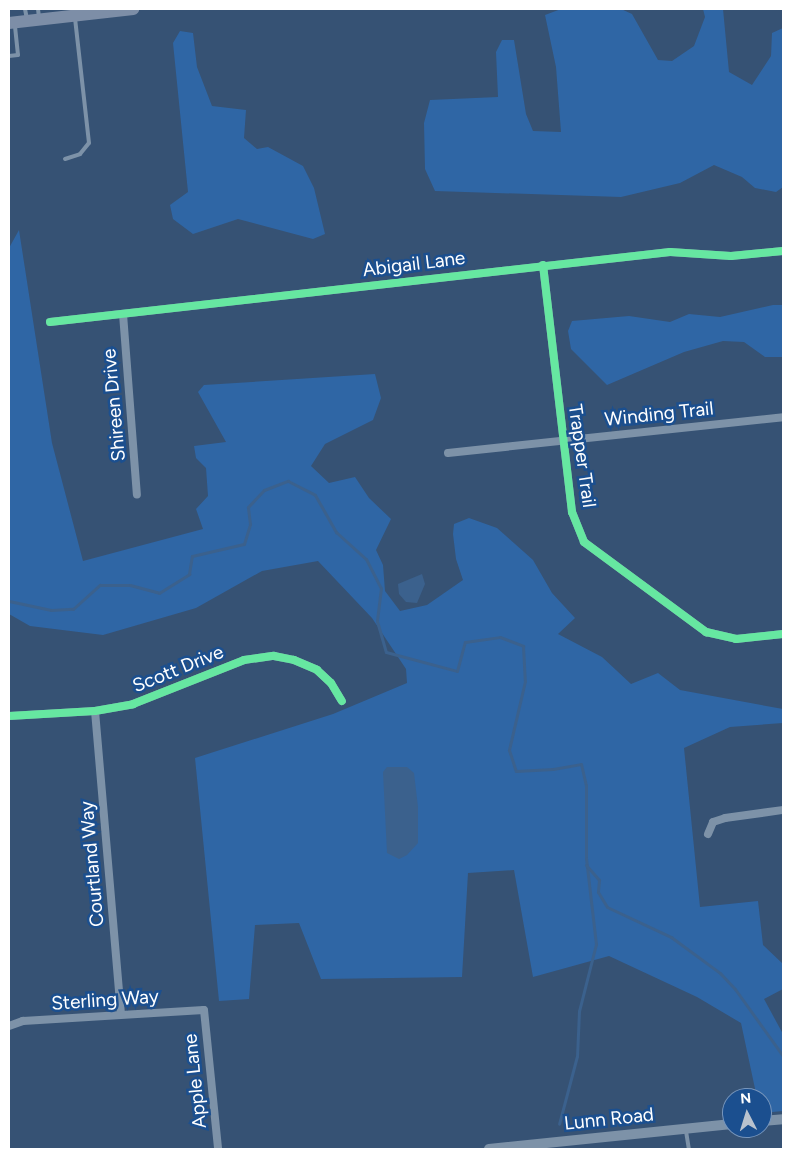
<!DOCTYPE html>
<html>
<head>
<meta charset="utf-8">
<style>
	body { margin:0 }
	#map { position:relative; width:792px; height:1158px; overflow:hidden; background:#365274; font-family:Figtree,sans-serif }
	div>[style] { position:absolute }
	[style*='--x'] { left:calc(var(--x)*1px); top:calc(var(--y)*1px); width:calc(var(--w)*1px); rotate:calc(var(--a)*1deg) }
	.green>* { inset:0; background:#2f66a5 }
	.water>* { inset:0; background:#3b618d }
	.stream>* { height:3px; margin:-1.5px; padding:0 1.5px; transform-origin:1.5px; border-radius:1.5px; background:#3b618d }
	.service>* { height:4px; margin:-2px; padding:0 2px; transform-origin:2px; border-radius:2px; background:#7d92a8 }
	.minor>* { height:8px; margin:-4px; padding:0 4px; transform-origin:4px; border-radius:4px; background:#7d92a8 }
	.tertiary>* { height:10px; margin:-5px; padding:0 5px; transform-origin:5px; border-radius:5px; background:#7d92a8 }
	.primary>* { height:12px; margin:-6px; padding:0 6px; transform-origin:6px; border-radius:6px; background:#7d8ea7 }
	.cycleway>* { height:8px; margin:-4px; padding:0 4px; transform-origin:4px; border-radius:4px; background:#66e7a1 }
	span { translate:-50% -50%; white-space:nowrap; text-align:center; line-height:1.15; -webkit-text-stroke:5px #1b4f8f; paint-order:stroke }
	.street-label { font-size:19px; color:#fff }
	.frame { position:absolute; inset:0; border:10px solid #fff; pointer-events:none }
	.north { position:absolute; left:722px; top:1088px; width:50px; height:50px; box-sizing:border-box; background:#1b4f8f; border:1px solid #7695bc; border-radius:50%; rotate:355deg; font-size:14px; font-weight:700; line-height:20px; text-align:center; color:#fff }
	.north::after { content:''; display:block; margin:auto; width:18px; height:22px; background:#b9c2ce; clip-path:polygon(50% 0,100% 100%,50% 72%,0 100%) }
</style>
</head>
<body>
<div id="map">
	<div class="green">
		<div style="clip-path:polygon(561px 9px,621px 9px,632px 14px,658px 60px,672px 61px,694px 46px,705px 17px,703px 9px,723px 9px,729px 72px,752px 85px,771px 56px,772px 33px,783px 28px,783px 187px,776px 192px,755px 188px,742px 177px,714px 165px,680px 183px,621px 197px,435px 191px,425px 169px,424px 123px,430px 100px,498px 97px,496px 52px,502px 40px,514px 40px,526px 114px,533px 131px,561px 132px,556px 67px,545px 15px)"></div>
		<div style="clip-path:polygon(180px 31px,193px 33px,197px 67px,212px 106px,246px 110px,244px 138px,257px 149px,268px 147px,303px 166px,314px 188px,325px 234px,313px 239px,238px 219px,193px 234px,173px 219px,170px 205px,188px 192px,173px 43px)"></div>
		<div style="clip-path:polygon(19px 230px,52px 443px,83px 561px,203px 529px,196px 509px,208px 496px,206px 468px,196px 458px,194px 446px,226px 442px,198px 392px,204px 385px,375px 374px,381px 398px,373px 420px,325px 444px,311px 466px,329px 483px,355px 477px,369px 498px,391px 519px,376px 550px,383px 565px,385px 591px,400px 611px,427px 605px,463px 580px,456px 559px,453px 534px,454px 524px,469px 518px,497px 528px,533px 560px,552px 593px,575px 618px,558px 634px,602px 657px,631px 684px,658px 673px,680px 690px,783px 709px,783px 723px,730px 727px,684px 748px,700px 907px,758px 901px,763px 945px,783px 964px,783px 989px,764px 999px,783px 1034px,783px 1111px,762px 1113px,762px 1098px,757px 1098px,741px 1023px,697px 997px,609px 956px,533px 977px,514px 870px,468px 873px,462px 977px,321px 979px,299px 923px,255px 925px,249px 999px,219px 1001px,195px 758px,333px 714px,407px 683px,406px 669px,372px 618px,318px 561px,262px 571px,196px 608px,103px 635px,30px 626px,9px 614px,9px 248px)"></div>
		<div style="clip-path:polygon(773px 305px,783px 305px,783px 357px,765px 357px,744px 342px,723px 341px,684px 352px,607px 385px,571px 349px,568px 331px,572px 321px,629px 316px,670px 322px,689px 314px,720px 317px)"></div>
	</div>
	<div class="water">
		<div style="clip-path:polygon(422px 574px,425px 584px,417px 603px,406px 602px,399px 594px,398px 584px)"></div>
		<div style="clip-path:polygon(387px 767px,407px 767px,414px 773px,418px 807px,418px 843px,407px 855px,399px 859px,387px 853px,383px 772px)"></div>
	</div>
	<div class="stream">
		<div style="--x:9;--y:601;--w:43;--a:12.1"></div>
		<div style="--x:51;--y:610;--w:22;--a:-3"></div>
		<div style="--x:73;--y:609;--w:36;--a:-42"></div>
		<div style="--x:100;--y:585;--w:30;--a:0"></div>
		<div style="--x:130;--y:585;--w:30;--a:15"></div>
		<div style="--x:159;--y:593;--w:36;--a:-32"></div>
		<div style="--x:189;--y:574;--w:18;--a:-81"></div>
		<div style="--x:192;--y:556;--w:53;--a:-13"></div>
		<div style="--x:244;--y:544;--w:21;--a:-73"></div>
		<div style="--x:250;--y:524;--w:17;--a:-97"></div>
		<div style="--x:248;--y:507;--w:23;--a:-47"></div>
		<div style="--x:264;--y:490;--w:26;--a:-21"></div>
		<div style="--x:288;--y:481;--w:30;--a:27"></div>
		<div style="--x:315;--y:495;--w:43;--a:60.4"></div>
		<div style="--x:336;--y:532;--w:40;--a:42"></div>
		<div style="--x:366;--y:559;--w:33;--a:63"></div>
		<div style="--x:381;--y:588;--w:33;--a:97"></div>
		<div style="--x:377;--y:621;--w:32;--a:74"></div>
		<div style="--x:386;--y:652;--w:73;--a:15"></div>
		<div style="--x:457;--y:671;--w:30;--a:-75"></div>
		<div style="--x:465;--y:642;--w:35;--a:-8"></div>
		<div style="--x:500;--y:637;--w:25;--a:21"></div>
		<div style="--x:523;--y:646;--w:35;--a:87"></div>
		<div style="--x:525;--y:681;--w:71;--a:103.1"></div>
		<div style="--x:509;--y:750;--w:22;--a:72"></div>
		<div style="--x:516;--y:771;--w:37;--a:-3"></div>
		<div style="--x:553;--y:769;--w:28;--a:-10"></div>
		<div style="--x:581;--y:764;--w:22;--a:77"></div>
		<div style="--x:586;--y:785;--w:73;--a:90"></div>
		<div style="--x:586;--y:858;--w:87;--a:83.4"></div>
		<div style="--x:596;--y:944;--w:69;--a:104.2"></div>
		<div style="--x:579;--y:1011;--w:45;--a:92.5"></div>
		<div style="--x:577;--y:1056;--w:70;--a:104.8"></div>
		<div style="--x:586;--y:865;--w:20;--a:49"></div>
		<div style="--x:599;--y:880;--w:12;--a:95"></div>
		<div style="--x:598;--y:892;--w:17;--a:59"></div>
		<div style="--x:607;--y:907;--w:71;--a:25.1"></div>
		<div style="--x:671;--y:937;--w:61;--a:36.3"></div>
		<div style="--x:720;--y:973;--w:22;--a:47"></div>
		<div style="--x:735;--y:989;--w:82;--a:54.4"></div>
	</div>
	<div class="service">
		<div style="--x:25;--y:9;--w:10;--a:79"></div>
		<div style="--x:38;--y:9;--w:8;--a:83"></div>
		<div style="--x:9;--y:56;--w:9;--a:-6"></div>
		<div style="--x:18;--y:55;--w:30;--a:-96"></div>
		<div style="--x:65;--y:159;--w:16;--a:-18"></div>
		<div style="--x:80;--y:154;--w:14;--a:-51"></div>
		<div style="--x:89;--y:143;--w:126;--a:-96.4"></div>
		<div style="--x:686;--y:1131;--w:18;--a:81"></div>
	</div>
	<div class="minor">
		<div style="--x:543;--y:265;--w:249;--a:83.3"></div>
		<div style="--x:572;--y:512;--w:32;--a:68"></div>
		<div style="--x:584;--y:542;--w:152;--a:36.4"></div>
		<div style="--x:706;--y:632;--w:31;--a:13"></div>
		<div style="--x:736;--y:639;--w:47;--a:-6.1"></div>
		<div style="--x:123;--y:314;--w:181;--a:85.6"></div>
		<div style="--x:50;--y:322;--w:624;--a:-6.44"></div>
		<div style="--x:670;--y:252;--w:61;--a:3.8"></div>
		<div style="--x:731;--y:256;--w:52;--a:-5.5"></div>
		<div style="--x:448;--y:453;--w:337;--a:-6.1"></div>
		<div style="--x:95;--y:711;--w:304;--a:85.1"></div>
		<div style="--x:9;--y:716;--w:86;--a:-3.3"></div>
		<div style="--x:95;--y:711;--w:39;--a:-10"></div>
		<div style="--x:133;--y:704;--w:119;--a:-21.6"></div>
		<div style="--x:244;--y:660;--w:30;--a:-8"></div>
		<div style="--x:274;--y:656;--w:20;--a:11"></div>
		<div style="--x:294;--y:660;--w:25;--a:23"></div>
		<div style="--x:317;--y:670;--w:19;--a:43"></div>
		<div style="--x:331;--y:683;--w:21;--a:59"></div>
		<div style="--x:708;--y:834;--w:13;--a:-67"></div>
		<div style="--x:713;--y:822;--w:13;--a:-18"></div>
		<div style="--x:725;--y:818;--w:59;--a:-7.9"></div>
		<div style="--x:9;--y:1026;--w:15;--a:-20"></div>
		<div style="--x:23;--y:1021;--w:181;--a:-3.5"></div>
		<div style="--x:204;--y:1010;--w:140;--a:84.2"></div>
	</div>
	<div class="tertiary">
		<div style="--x:762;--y:1121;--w:21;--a:-5"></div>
		<div style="--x:489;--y:1149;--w:244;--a:-5.9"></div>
	</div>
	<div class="primary">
		<div style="--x:9;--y:23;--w:125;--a:-6.4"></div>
	</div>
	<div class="cycleway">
		<div style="--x:543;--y:265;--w:249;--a:83.3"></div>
		<div style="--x:572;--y:512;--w:32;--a:68"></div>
		<div style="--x:584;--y:542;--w:152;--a:36.4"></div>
		<div style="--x:706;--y:632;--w:31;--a:13"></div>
		<div style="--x:736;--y:639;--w:47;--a:-6.1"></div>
		<div style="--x:50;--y:322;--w:624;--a:-6.44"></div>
		<div style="--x:670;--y:252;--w:61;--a:3.8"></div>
		<div style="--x:731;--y:256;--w:52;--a:-5.5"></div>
		<div style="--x:9;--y:716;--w:86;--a:-3.3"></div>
		<div style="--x:95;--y:711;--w:39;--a:-10"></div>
		<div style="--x:133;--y:704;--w:119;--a:-21.6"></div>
		<div style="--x:244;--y:660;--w:30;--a:-8"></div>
		<div style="--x:274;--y:656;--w:20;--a:11"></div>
		<div style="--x:294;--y:660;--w:25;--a:23"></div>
		<div style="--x:317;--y:670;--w:19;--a:43"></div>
		<div style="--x:331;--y:683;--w:21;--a:59"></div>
	</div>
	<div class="street-label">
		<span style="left:414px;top:264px;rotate:-7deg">Abigail Lane</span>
		<span style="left:114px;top:405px;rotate:-95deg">Shireen Drive</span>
		<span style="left:659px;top:414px;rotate:-6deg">Winding Trail</span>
		<span style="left:582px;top:456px;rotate:82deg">Trapper Trail</span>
		<span style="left:178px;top:669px;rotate:-22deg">Scott Drive</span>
		<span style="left:92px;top:864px;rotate:-95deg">Courtland Way</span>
		<span style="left:105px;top:1000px;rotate:-4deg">Sterling Way</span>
		<span style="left:195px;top:1081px;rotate:-96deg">Apple Lane</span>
		<span style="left:609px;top:1119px;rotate:-6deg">Lunn Road</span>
	</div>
	<div class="frame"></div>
	<div class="north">N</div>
</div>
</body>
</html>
